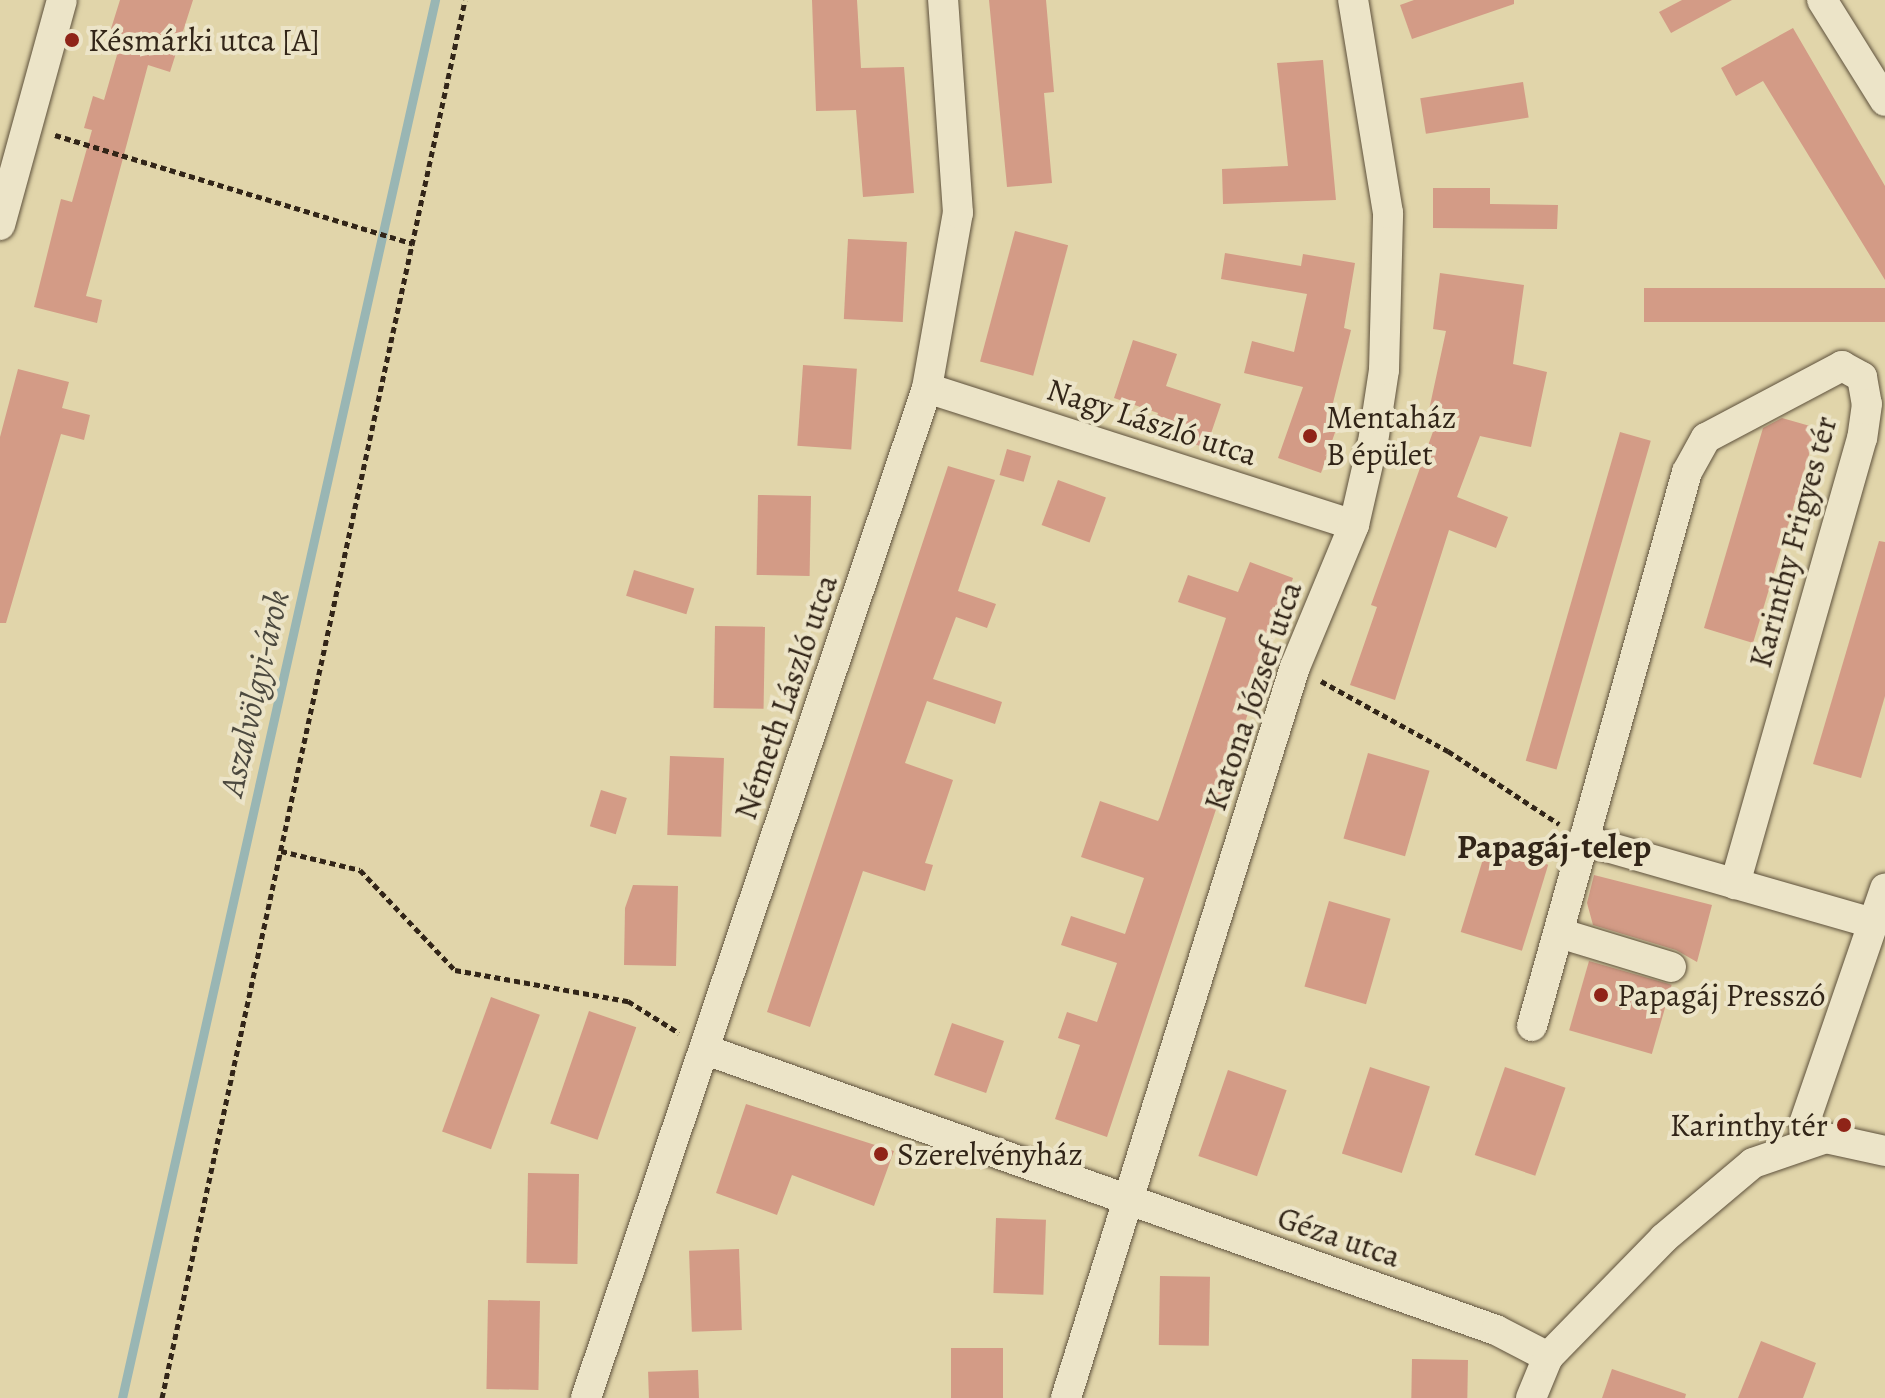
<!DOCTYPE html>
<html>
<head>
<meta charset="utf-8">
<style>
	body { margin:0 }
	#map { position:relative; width:1885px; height:1398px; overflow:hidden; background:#e1d5aa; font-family:Alegreya,serif }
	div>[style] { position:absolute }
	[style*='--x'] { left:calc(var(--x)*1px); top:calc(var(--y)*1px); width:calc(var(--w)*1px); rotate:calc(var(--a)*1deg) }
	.stream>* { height:9px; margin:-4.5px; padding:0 4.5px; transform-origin:4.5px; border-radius:4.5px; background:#99b6b4 }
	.building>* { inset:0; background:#d39b86; transform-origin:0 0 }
	.path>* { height:5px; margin-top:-2.5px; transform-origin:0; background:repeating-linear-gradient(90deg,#322518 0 6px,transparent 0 10px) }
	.roads { filter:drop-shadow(0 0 2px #5e513c) drop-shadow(0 0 2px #5e513c) }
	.minor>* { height:30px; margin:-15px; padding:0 15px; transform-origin:15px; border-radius:15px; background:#ece4c8 }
	.dots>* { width:22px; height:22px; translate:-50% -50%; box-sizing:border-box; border:4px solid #ece4c8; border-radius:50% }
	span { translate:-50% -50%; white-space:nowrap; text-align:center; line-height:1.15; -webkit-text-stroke:8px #ece4c8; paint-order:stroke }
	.poi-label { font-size:32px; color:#322518 }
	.left { translate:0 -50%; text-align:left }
	.right { translate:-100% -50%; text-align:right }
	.street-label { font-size:32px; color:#322518 }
	.water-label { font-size:34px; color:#4c493f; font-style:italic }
	.neighbourhood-label { font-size:34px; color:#322518; font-weight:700 }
</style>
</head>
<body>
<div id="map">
	<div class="stream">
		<div style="--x:122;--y:1398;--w:1433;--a:-77.38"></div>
	</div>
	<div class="building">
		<div style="clip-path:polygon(120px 0,193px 0,170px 72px,148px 65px,86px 296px,102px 300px,97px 323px,34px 307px,61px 199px,72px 202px,92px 130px,84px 128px,93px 96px,104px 100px,117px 55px,104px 51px)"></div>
		<div style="clip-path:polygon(812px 0,857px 0,861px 68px,904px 67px,914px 193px,863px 197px,856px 110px,816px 111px)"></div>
		<div style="clip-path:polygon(989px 0,1046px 0,1054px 92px,1044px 93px,1052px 183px,1007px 187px)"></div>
		<div style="clip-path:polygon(1414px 0,1514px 0,1514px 4px,1412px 39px,1400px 5px)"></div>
		<div style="clip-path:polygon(1682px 0,1732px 0,1671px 33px,1659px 12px)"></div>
		<div style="clip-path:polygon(1793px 28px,1885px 186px,1885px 280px,1763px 81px,1736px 96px,1721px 68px)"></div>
		<div style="clip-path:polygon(1323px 60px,1336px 200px,1223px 204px,1222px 169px,1288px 166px,1277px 63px)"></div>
		<div style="left:1523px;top:82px;width:36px;height:104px;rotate:81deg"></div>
		<div style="clip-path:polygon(1433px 188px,1490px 188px,1490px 204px,1558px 205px,1557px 229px,1433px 228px)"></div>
		<div style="left:1015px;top:231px;width:55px;height:135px;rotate:15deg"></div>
		<div style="left:848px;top:239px;width:59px;height:80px;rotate:3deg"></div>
		<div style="clip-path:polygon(1225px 253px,1301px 266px,1303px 254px,1355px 263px,1344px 328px,1351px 330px,1331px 411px,1341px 415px,1321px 473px,1278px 458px,1303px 387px,1244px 373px,1252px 341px,1294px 352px,1307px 294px,1221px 279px)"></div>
		<div style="clip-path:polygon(1440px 273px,1524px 285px,1513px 364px,1547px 372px,1531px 447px,1480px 436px,1457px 497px,1508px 517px,1496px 548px,1449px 530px,1395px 700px,1350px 685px,1377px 607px,1371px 605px,1435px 426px,1426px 424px,1446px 331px,1433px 329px)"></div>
		<div style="left:1885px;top:288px;width:34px;height:241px;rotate:90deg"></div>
		<div style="clip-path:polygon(1133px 340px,1177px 354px,1166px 386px,1221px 404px,1206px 448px,1152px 430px,1158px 413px,1114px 398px)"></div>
		<div style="left:803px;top:365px;width:54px;height:81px;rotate:4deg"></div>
		<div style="clip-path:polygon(18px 369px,69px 382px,62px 408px,90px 415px,84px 440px,61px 434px,6px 623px,0 623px,0 437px)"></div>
		<div style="clip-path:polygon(1782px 418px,1817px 428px,1753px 643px,1704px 628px,1763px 428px)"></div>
		<div style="left:1620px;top:432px;width:32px;height:342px;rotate:16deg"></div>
		<div style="left:1007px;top:449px;width:25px;height:27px;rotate:16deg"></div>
		<div style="clip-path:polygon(948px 466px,995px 480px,958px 591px,996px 604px,987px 628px,956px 617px,933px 679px,1002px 702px,995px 724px,927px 701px,905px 763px,953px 780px,925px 863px,933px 865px,925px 891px,863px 871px,810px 1027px,767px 1012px)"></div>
		<div style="left:1058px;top:480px;width:51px;height:48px;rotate:20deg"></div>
		<div style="left:758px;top:495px;width:53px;height:80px;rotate:1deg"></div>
		<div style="clip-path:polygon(1879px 541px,1885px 542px,1885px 696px,1861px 778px,1813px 764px)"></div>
		<div style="clip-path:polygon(1250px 562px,1293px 578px,1107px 1137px,1055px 1119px,1080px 1045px,1058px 1038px,1067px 1012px,1097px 1022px,1117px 963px,1061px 945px,1071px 916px,1125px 934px,1144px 878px,1081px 857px,1100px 801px,1158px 821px,1160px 817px,1226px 618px,1178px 602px,1188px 575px,1238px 592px)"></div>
		<div style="left:634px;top:570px;width:63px;height:27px;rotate:17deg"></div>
		<div style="left:715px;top:626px;width:50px;height:82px;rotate:1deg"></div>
		<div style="left:1368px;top:753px;width:64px;height:89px;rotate:16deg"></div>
		<div style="left:670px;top:756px;width:54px;height:79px;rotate:2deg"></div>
		<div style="left:601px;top:790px;width:27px;height:38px;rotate:17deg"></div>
		<div style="left:1487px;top:846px;width:64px;height:90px;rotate:17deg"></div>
		<div style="clip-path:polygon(1594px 875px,1712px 905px,1697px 962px,1676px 950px,1593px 925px,1587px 903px)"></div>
		<div style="clip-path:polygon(633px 885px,678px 886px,676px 966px,624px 965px,625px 908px)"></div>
		<div style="left:1329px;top:901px;width:64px;height:89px;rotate:16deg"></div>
		<div style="left:1589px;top:961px;width:86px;height:72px;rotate:16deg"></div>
		<div style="left:491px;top:997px;width:52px;height:143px;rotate:20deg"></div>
		<div style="left:589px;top:1011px;width:50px;height:119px;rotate:19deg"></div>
		<div style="left:952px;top:1023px;width:55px;height:55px;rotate:19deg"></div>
		<div style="left:1370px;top:1067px;width:63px;height:91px;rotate:18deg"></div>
		<div style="left:1505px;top:1067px;width:64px;height:93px;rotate:19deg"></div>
		<div style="left:1228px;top:1070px;width:62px;height:91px;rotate:19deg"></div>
		<div style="clip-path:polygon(746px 1104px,894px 1151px,874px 1206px,792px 1175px,777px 1215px,716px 1193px)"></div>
		<div style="left:528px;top:1173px;width:51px;height:90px;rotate:1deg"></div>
		<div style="left:996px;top:1218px;width:50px;height:75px;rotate:2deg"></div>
		<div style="left:739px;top:1249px;width:81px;height:50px;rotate:88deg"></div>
		<div style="left:1160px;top:1276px;width:50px;height:69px;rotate:1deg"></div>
		<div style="left:488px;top:1300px;width:52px;height:89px;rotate:1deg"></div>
		<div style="clip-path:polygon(1761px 1341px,1816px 1363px,1803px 1398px,1738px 1398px)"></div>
		<div style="left:951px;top:1348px;width:52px;height:50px"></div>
		<div style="left:1412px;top:1359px;width:56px;height:39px;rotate:1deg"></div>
		<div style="clip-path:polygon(1612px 1369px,1686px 1394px,1685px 1398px,1602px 1398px)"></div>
		<div style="left:698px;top:1370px;width:28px;height:50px;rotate:88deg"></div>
	</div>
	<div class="path">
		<div style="--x:55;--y:135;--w:374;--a:16.9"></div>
		<div style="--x:1321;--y:681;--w:145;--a:28.9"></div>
		<div style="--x:1448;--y:751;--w:133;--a:33.3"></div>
		<div style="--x:281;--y:851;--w:81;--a:13.5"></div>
		<div style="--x:360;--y:870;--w:138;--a:46.5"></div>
		<div style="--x:455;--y:970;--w:176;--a:10.2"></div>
		<div style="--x:628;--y:1001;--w:60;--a:32.1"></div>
		<div style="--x:162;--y:1398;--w:1430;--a:-77.77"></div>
	</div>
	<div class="roads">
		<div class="minor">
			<div style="--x:1822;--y:0;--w:119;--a:58"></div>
			<div style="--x:0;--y:225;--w:233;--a:-74.6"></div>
			<div style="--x:927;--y:388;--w:448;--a:17.8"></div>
			<div style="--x:1583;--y:840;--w:301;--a:16"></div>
			<div style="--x:1559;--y:933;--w:117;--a:16.9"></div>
			<div style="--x:1532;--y:1026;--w:575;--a:-74.37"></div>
			<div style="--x:1687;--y:472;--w:39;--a:-61"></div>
			<div style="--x:1706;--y:438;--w:154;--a:-27.9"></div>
			<div style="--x:1842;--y:366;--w:23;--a:29"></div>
			<div style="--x:1862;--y:377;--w:27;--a:80"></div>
			<div style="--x:1867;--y:404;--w:34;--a:98"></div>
			<div style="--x:1862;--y:438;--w:464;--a:105.9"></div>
			<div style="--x:706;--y:1050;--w:838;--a:19.52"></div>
			<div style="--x:1496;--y:1330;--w:59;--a:27.4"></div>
			<div style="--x:1807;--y:1141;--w:17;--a:-100"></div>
			<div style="--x:1804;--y:1124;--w:249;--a:-71"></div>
			<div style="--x:586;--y:1398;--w:1066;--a:-71.34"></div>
			<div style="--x:927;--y:388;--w:178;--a:-80"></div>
			<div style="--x:958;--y:213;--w:214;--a:-94"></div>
			<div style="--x:1066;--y:1398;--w:766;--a:-72.61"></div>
			<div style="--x:1295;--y:667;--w:154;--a:-67.4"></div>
			<div style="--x:1354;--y:525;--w:85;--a:-77.1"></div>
			<div style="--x:1373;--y:442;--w:73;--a:-81.3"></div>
			<div style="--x:1384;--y:370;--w:157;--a:-88.5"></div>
			<div style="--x:1388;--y:213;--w:216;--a:-99.3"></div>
			<div style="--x:1531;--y:1398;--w:44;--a:-67.5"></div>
			<div style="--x:1548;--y:1357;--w:166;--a:-45.7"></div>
			<div style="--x:1664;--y:1238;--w:116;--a:-40.1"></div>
			<div style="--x:1753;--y:1163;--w:77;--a:-18.9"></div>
			<div style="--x:1826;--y:1138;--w:60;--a:12.4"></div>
		</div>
	</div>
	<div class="dots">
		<div style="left:72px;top:40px;background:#8f2418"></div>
		<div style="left:1310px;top:436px;background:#8f2418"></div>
		<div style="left:1601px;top:995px;background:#8f2418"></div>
		<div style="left:1844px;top:1125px;background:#8f2418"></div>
		<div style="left:881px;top:1154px;background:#8f2418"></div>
	</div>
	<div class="poi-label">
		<span class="left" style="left:88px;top:40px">Késmárki utca [A]</span>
		<span class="left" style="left:1326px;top:436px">Mentaház<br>B épület</span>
		<span class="left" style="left:1617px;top:995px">Papagáj Presszó</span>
		<span class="right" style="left:1828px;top:1125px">Karinthy tér</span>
		<span class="left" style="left:897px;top:1154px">Szerelvényház</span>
	</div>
	<div class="street-label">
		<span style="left:1152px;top:422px;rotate:18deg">Nagy László utca</span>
		<span style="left:1793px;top:542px;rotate:-75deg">Karinthy Frigyes tér</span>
		<span style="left:1253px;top:696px;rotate:-71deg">Katona József utca</span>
		<span style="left:786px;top:697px;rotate:-71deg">Németh László utca</span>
		<span style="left:1339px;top:1237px;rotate:19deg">Géza utca</span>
	</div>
	<div class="water-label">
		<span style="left:254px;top:693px;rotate:-77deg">Aszalvölgyi-árok</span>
	</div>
	<div class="neighbourhood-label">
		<span style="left:1554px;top:847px">Papagáj-telep</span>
	</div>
</div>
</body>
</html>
